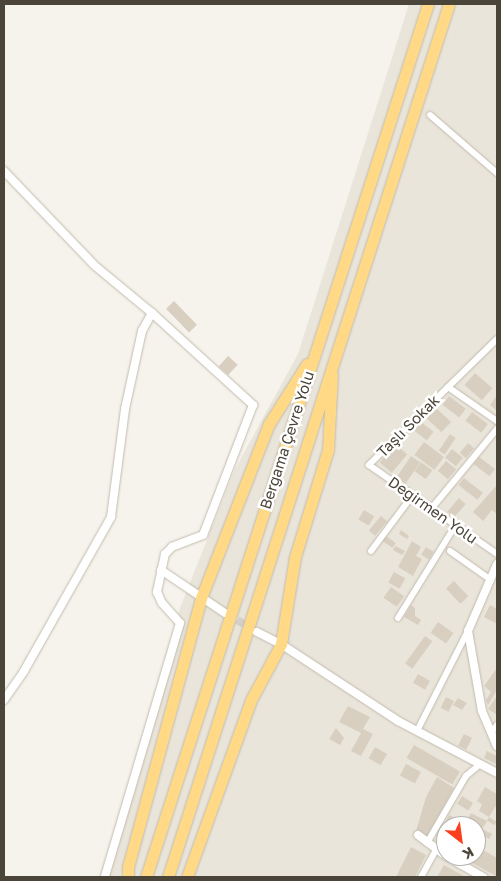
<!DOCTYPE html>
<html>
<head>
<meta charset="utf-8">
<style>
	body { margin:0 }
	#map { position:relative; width:501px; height:881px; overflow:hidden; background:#f6f3ec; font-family:"Golos Text",sans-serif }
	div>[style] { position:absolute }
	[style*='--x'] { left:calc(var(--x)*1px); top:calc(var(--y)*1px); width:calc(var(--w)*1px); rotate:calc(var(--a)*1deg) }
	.residential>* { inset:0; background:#eae5da }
	.building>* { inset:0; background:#d8cfc1; transform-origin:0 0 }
	.tertiary-tunnel>* { height:8px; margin-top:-4px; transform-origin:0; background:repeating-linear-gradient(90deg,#d4d0c8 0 8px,transparent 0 12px) }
	.roads { filter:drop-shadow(0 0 1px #c2bbae) drop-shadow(0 0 1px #c2bbae) }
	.minor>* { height:6px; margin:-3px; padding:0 3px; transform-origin:3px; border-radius:3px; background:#fff }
	.tertiary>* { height:8px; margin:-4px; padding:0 4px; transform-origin:4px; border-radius:4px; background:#fff }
	.trunk>* { height:11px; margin:-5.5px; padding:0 5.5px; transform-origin:5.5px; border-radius:5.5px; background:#ffd985 }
	span { translate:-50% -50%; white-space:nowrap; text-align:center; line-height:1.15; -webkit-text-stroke:5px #fff; paint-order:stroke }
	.street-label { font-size:15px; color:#4b4439 }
	.frame { position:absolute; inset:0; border:5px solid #4b4439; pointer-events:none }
	.north { position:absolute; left:436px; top:816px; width:50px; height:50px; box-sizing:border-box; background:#fff; border:1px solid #b7b4b0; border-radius:50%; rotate:150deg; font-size:14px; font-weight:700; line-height:20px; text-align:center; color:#4b4439 }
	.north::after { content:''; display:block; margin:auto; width:18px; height:22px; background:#fc3f1d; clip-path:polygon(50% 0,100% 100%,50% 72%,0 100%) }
</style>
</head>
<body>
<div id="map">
	<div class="residential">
		<div style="clip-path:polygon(evenodd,409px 4px,497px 4px,497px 877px,104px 877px,180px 608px,235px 469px,298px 354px,409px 4px,446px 826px,476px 826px,476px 856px,446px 856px,446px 826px)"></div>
	</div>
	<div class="building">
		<div style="left:174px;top:301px;width:33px;height:11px;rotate:46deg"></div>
		<div style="left:228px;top:356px;width:13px;height:14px;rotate:42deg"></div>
		<div style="left:475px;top:373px;width:23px;height:16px;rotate:41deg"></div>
		<div style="clip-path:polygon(497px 395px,497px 411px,490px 405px)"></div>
		<div style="left:449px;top:396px;width:21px;height:11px;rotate:37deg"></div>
		<div style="left:435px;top:407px;width:22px;height:14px;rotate:43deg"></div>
		<div style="left:472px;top:412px;width:20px;height:11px;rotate:37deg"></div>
		<div style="left:421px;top:422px;width:16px;height:11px;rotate:38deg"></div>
		<div style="left:450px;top:434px;width:7px;height:20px;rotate:34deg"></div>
		<div style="left:424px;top:442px;width:25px;height:16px;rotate:37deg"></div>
		<div style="left:468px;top:443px;width:8px;height:13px;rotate:40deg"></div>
		<div style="left:395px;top:444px;width:16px;height:24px;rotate:40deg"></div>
		<div style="left:452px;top:449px;width:14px;height:11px;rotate:39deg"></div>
		<div style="left:411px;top:456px;width:11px;height:26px;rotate:34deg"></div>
		<div style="left:479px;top:457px;width:20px;height:9px;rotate:37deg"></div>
		<div style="left:446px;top:461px;width:13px;height:13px;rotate:39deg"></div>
		<div style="left:421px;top:462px;width:14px;height:11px;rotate:36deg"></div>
		<div style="left:464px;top:478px;width:24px;height:9px;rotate:38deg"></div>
		<div style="clip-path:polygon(496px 486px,497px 514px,492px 510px,483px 521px,473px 512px)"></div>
		<div style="left:459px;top:498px;width:9px;height:18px;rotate:41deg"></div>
		<div style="left:364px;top:510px;width:12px;height:11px;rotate:31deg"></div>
		<div style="left:381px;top:516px;width:8px;height:19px;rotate:40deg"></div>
		<div style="clip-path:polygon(401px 530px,409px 536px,407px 539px,399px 534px)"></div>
		<div style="left:386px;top:536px;width:12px;height:6px;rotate:35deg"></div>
		<div style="clip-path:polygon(412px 541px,421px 547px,416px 556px,422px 559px,413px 576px,398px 567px)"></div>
		<div style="clip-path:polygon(395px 546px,405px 551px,402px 555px,393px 550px)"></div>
		<div style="left:426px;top:547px;width:9px;height:9px;rotate:32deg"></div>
		<div style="left:394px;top:572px;width:13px;height:12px;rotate:29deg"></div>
		<div style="left:454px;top:581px;width:21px;height:11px;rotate:47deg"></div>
		<div style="left:391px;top:587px;width:16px;height:13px;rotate:35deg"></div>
		<div style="clip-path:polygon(411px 605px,415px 608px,415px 616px,421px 620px,418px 625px,404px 617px)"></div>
		<div style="clip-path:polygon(490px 605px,497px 609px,497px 624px,484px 617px)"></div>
		<div style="left:438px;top:622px;width:19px;height:13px;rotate:35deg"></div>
		<div style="left:425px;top:636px;width:9px;height:34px;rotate:36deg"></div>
		<div style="clip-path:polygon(497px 668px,497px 690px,488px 705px,486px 700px,491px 692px,484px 686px)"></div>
		<div style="left:418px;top:674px;width:14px;height:10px;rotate:30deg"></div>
		<div style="clip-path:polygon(497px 696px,497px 715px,488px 709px)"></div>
		<div style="left:446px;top:697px;width:9px;height:12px;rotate:27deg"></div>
		<div style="clip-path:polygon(458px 698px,467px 703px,462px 710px,453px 705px)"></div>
		<div style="clip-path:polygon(348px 706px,370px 717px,363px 729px,373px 734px,361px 756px,351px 751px,361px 733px,339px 722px)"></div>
		<div style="clip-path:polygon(336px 728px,344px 738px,340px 745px,329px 739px)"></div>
		<div style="left:464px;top:734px;width:9px;height:13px;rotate:27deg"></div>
		<div style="left:414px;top:745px;width:53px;height:15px;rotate:30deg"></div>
		<div style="left:375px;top:747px;width:14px;height:13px;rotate:30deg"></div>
		<div style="clip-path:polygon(487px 751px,497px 756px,496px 764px,484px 758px)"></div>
		<div style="left:406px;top:764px;width:17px;height:13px;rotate:28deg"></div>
		<div style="clip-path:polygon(437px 777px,454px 788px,427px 837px,416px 831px,426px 797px)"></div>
		<div style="clip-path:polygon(485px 787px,497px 794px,497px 804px,489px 817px,479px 811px,482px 804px,477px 801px)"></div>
		<div style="left:462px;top:796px;width:13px;height:9px;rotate:32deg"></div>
		<div style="clip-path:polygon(471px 813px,487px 821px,482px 829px,492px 834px,489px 839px,479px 834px,476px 839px,476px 826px,464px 826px)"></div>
		<div style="clip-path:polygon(449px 815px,463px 822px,461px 826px,444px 825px)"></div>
		<div style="left:489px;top:817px;width:9px;height:4px;rotate:32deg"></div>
		<div style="clip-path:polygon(444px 827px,446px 828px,446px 844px,437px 839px)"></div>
		<div style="clip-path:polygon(476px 846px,497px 858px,496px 876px,465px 859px,467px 856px,476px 856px)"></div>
		<div style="clip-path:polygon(411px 847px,426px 855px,415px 877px,396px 877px)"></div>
		<div style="clip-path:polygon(444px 865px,466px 877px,437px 877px)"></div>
	</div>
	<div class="tertiary-tunnel">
		<div style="--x:227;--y:614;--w:29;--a:31"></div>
	</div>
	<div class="roads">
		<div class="minor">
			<div style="--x:430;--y:115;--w:89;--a:40.9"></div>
			<div style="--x:497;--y:339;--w:180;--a:135.5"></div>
			<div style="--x:369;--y:465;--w:156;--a:34.8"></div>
			<div style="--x:448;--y:387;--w:60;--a:34.8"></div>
			<div style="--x:431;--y:509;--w:104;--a:-50.5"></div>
			<div style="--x:371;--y:551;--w:69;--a:-53.3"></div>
			<div style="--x:450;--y:551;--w:50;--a:35.3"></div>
			<div style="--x:398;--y:618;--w:108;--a:-58.2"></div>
			<div style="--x:417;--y:731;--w:112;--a:-63"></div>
			<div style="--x:491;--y:733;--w:10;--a:-53"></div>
			<div style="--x:427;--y:843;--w:78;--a:-59.8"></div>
			<div style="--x:466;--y:776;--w:17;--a:-40"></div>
			<div style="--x:421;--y:877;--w:31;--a:-61"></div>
		</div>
		<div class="tertiary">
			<div style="--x:4;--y:171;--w:130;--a:46.2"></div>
			<div style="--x:94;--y:265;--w:75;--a:39.6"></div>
			<div style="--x:152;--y:313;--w:137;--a:42.3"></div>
			<div style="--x:253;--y:405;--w:139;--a:111"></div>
			<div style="--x:203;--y:535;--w:33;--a:159"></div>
			<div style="--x:172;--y:547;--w:10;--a:135"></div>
			<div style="--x:165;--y:554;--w:39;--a:102"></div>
			<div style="--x:157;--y:592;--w:12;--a:66"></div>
			<div style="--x:162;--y:603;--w:27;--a:48"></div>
			<div style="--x:180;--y:623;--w:265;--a:106.5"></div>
			<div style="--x:497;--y:564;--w:73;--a:113.4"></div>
			<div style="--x:468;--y:631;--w:81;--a:80.1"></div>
			<div style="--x:482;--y:711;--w:38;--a:67"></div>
			<div style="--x:161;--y:570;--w:77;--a:33.9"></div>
			<div style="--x:257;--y:632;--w:27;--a:27"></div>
			<div style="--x:281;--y:644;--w:140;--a:33.3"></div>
			<div style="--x:398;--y:721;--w:112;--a:27.7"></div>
			<div style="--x:4;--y:700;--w:35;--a:-55"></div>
			<div style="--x:24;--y:671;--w:177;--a:-60.5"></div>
			<div style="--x:111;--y:517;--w:109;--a:-82.6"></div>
			<div style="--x:125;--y:409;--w:80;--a:-77.7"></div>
			<div style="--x:142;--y:331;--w:21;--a:-61"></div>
			<div style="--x:418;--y:835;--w:35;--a:37"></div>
			<div style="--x:446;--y:856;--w:43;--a:29.6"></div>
		</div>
		<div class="trunk">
			<div style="--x:128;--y:877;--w:10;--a:-90"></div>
			<div style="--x:128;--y:867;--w:279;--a:-74.8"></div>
			<div style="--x:201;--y:598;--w:187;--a:-68.7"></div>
			<div style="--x:269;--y:424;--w:71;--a:-57.7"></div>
			<div style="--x:146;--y:877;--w:917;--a:-72.1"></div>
			<div style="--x:168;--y:877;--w:917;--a:-72.16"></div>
			<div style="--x:187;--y:877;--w:188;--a:-70.1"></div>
			<div style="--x:251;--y:700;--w:64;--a:-61.8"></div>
			<div style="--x:281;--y:644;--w:88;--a:-80.9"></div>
			<div style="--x:295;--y:557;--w:112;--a:-72.9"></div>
			<div style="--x:328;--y:450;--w:76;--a:-87"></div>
		</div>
	</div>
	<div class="street-label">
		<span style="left:408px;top:426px;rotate:-45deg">Taşlı Sokak</span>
		<span style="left:287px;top:440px;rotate:-72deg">Bergama Çevre Yolu</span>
		<span style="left:433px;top:510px;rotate:35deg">Değirmen Yolu</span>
	</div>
	<div class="frame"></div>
	<div class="north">K</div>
</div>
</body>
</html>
